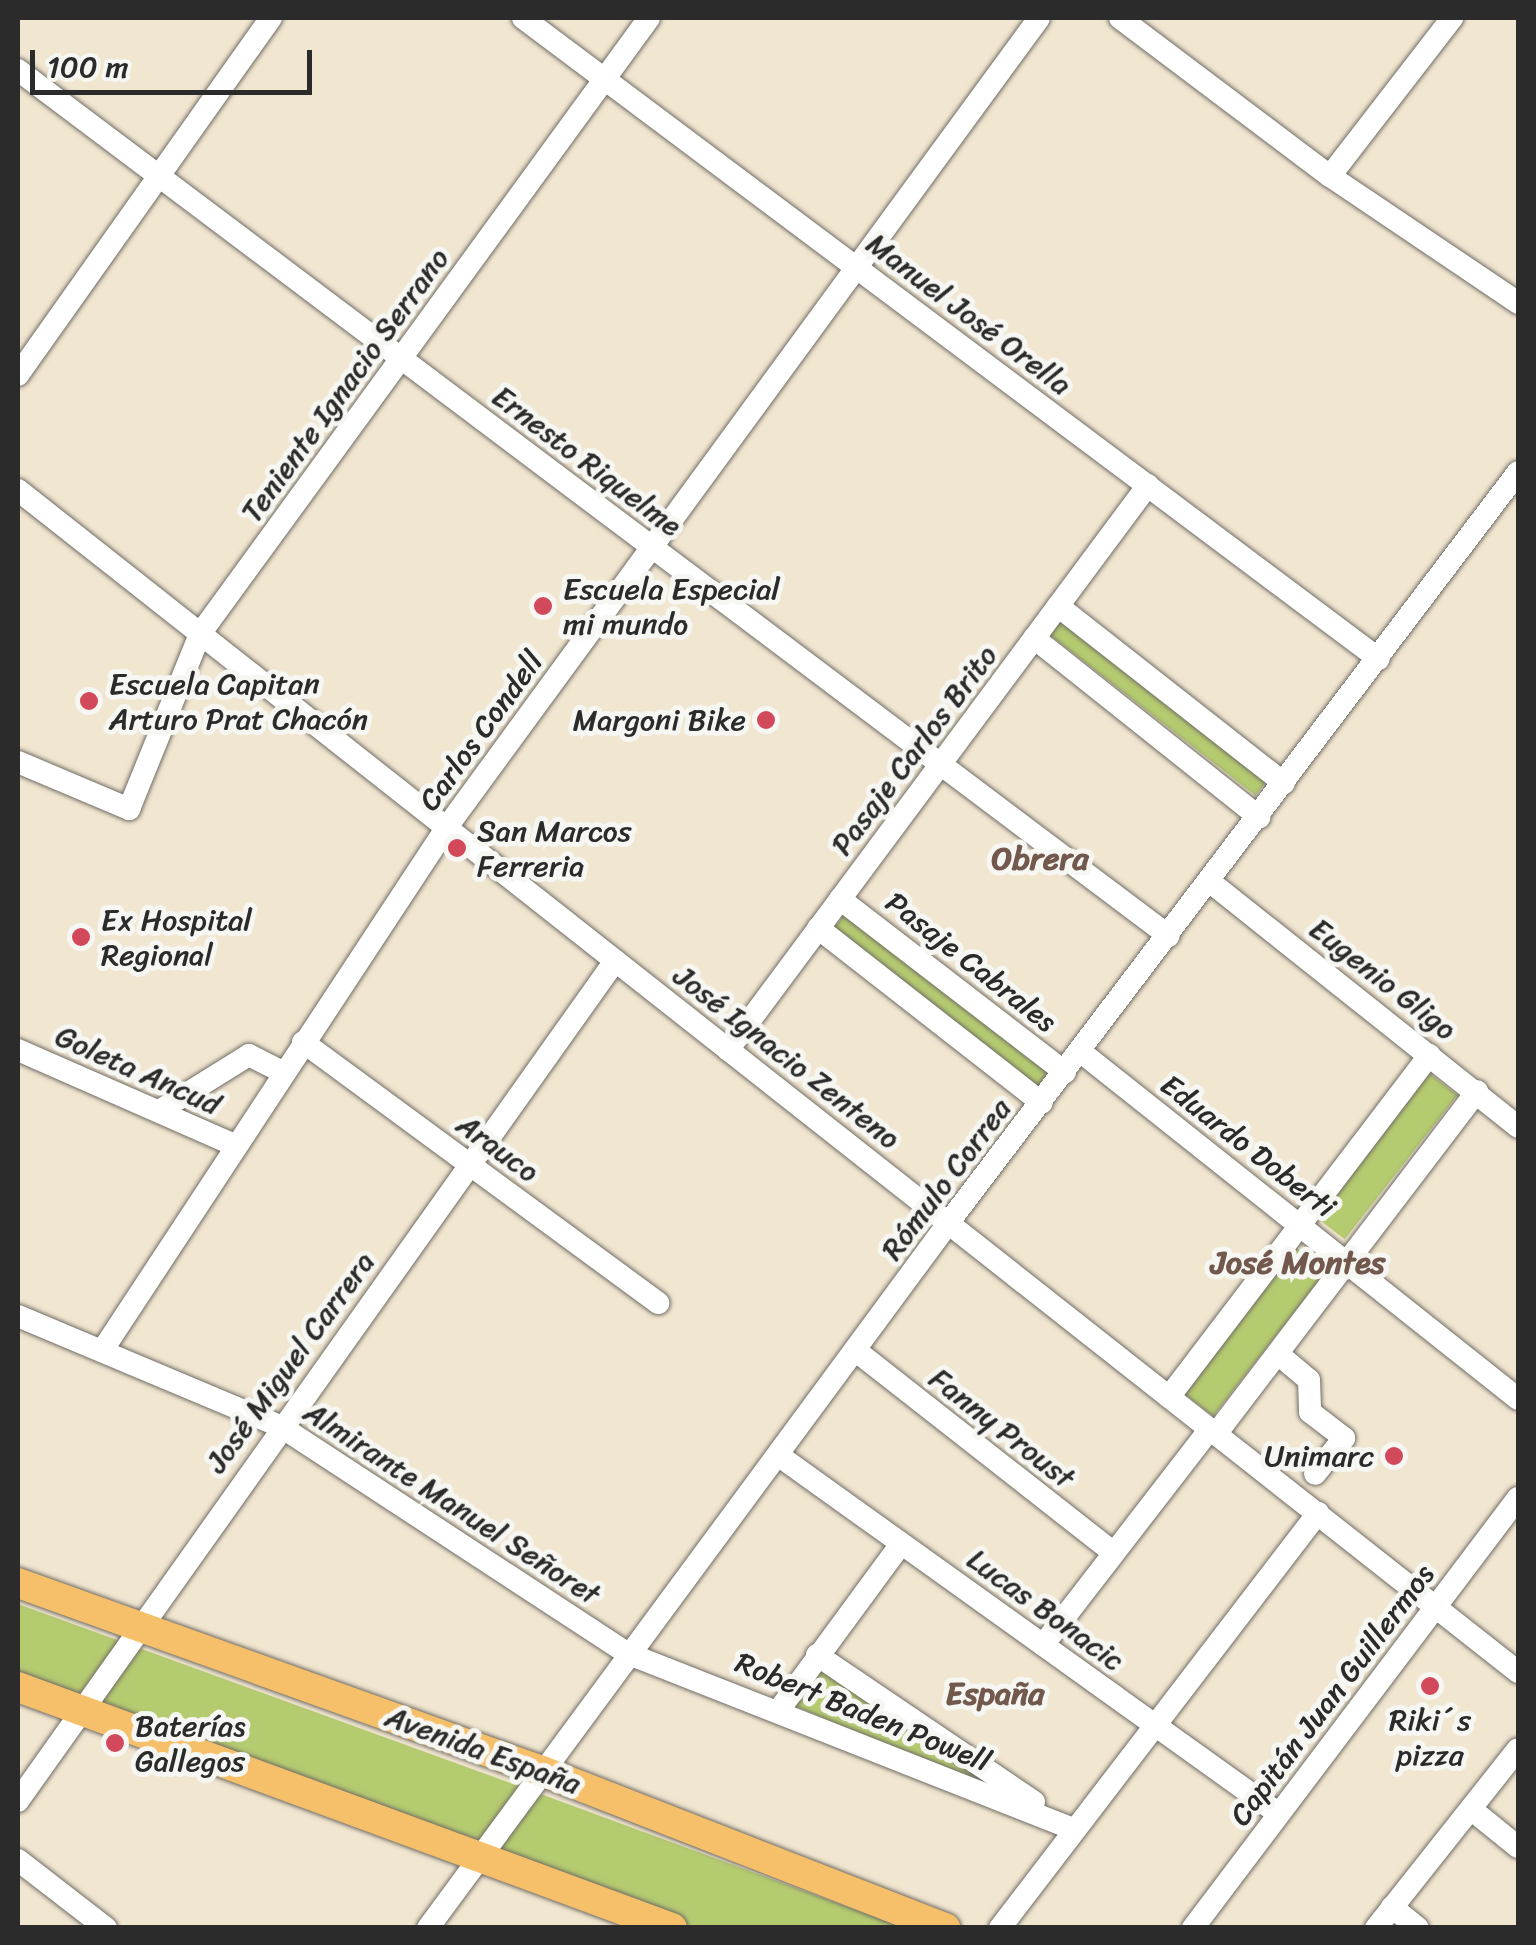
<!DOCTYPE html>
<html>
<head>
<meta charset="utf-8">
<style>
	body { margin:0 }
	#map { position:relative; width:1536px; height:1945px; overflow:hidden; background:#f1e6d0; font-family:Sriracha,sans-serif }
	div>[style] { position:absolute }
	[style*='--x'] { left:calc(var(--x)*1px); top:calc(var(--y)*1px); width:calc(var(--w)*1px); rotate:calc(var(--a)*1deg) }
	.green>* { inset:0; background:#b5cb70; transform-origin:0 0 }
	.roads { filter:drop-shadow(0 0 2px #706c65) drop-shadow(0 0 2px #706c65) }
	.minor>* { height:22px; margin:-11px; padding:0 11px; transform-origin:11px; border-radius:11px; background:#fff }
	.major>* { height:30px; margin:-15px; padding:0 15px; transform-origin:15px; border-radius:15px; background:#f6c06b }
	.dots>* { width:28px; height:28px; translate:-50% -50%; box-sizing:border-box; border:5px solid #f6f6f2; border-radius:50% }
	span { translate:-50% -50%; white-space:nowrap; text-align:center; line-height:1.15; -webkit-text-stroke:10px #f6f6f2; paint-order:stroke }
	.street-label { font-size:30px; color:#2b2b2b }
	.poi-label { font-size:30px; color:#2b2b2b }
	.left { translate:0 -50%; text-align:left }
	.right { translate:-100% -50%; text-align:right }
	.neighbourhood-label { font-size:32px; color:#72584d; font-weight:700 }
	.frame { position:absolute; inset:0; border:20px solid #2b2b2b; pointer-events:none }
	.scale { position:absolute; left:30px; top:50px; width:282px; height:45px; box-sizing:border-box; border:5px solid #2b2b2b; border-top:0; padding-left:12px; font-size:30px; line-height:35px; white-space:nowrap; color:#2b2b2b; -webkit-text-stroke:8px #f6f6f2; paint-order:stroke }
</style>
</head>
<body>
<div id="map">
	<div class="green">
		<div style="left:1062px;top:619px;width:261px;height:20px;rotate:38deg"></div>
		<div style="left:845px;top:914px;width:261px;height:19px;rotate:38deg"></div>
		<div style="left:1429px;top:1073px;width:36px;height:183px;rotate:38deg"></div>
		<div style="left:1294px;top:1246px;width:41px;height:184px;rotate:38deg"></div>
		<div style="clip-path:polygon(18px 1604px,505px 1781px,902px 1927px,687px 1927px,18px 1677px)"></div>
		<div style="clip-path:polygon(820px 1668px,1002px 1793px,795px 1706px)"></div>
	</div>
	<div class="roads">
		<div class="minor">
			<div style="--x:523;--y:18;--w:1069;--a:36.83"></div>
			<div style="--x:1120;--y:18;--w:263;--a:37"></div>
			<div style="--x:1330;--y:176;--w:227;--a:34"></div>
			<div style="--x:18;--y:70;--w:1440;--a:36.96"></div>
			<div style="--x:1330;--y:176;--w:200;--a:-52.3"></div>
			<div style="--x:18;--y:375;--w:438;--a:-54.7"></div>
			<div style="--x:18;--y:490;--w:1910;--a:38.24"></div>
			<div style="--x:1058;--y:606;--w:287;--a:38.1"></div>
			<div style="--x:1034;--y:638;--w:288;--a:38.5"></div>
			<div style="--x:18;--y:762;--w:121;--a:22.9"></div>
			<div style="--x:129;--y:809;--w:189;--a:-67.9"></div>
			<div style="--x:200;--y:634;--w:762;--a:-53.91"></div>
			<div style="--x:1209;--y:881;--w:395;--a:38.5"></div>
			<div style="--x:840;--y:899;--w:284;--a:37.6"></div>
			<div style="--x:818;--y:928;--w:284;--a:38"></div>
			<div style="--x:303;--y:1042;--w:441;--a:36.3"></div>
			<div style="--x:18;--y:1050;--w:236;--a:23.7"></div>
			<div style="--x:728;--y:1050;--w:704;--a:-53.37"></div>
			<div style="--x:1081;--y:1052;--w:558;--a:38.45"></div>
			<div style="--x:159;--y:1111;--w:106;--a:-31.9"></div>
			<div style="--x:249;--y:1055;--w:38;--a:27"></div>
			<div style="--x:18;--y:1316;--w:284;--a:22.8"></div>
			<div style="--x:280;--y:1426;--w:417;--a:33.2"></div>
			<div style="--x:629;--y:1654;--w:478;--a:21.5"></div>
			<div style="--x:855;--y:1350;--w:328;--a:38.1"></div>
			<div style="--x:102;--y:1351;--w:627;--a:-56.64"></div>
			<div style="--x:447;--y:827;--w:1002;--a:-53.8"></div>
			<div style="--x:1278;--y:1354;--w:40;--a:40"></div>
			<div style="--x:1309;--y:1380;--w:32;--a:88"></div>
			<div style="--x:1310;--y:1412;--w:43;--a:37.4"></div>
			<div style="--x:1344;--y:1438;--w:46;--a:128.9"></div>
			<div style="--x:1169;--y:1397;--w:430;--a:-52.7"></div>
			<div style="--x:1216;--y:1434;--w:431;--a:-52.7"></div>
			<div style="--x:778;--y:1455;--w:616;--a:35.62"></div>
			<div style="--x:1043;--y:1645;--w:272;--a:-52.3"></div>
			<div style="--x:817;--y:1655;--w:262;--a:34.1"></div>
			<div style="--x:779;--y:1710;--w:206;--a:-53.7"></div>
			<div style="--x:18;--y:1801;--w:1031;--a:-54.6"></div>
			<div style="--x:1471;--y:1809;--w:60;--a:39"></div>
			<div style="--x:18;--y:1860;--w:111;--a:37.7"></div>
			<div style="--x:1392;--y:1907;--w:33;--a:39"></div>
			<div style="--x:428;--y:1928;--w:877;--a:-53.57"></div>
			<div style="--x:949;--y:1222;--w:941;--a:-52.81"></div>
			<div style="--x:1000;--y:1928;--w:523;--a:-52.54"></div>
			<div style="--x:1193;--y:1928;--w:539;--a:-52.92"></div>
			<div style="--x:1376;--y:1928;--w:228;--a:-51.6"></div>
		</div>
		<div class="major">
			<div style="--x:18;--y:1583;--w:557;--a:19.74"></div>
			<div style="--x:542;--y:1771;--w:433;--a:21.3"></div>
			<div style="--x:18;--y:1687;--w:697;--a:20.23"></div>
		</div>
	</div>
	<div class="dots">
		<div style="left:543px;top:606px;background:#d1495b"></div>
		<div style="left:89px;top:701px;background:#d1495b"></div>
		<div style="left:766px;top:720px;background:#d1495b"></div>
		<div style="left:457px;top:848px;background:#d1495b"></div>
		<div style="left:81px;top:937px;background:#d1495b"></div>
		<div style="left:1394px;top:1456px;background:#d1495b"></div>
		<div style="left:1430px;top:1686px;background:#d1495b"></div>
		<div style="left:115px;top:1743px;background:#d1495b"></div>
	</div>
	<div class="street-label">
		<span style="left:969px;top:314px;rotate:37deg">Manuel José Orella</span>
		<span style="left:345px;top:385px;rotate:-54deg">Teniente Ignacio Serrano</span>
		<span style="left:587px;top:461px;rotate:37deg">Ernesto Riquelme</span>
		<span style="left:481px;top:731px;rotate:-54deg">Carlos Condell</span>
		<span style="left:914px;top:750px;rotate:-53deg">Pasaje Carlos Brito</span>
		<span style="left:971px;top:962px;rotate:38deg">Pasaje Cabrales</span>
		<span style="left:1383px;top:979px;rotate:38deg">Eugenio Gligo</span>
		<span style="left:787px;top:1057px;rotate:38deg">José Ignacio Zenteno</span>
		<span style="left:138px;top:1070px;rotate:24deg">Goleta Ancud</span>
		<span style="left:1248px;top:1146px;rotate:38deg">Eduardo Doberti</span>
		<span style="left:498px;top:1148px;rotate:36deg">Arauco</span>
		<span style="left:946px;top:1179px;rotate:-53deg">Rómulo Correa</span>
		<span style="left:290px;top:1362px;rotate:-54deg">José Miguel Carrera</span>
		<span style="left:1002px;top:1428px;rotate:38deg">Fanny Proust</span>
		<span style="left:452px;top:1503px;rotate:33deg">Almirante Manuel Señoret</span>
		<span style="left:1046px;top:1610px;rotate:36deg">Lucas Bonacic</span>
		<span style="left:1332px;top:1695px;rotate:-53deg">Capitán Juan Guillermos</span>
		<span style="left:863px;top:1712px;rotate:22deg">Robert Baden Powell</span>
		<span style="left:483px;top:1750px;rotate:20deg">Avenida España</span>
	</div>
	<div class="poi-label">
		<span class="left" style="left:563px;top:606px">Escuela Especial<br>mi mundo</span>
		<span class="left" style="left:109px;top:701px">Escuela Capitan<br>Arturo Prat Chacón</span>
		<span class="right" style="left:746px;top:720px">Margoni Bike</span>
		<span class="left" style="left:477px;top:848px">San Marcos<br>Ferreria</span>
		<span class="left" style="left:101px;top:937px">Ex Hospital<br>Regional</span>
		<span class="right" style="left:1374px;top:1456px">Unimarc</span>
		<span style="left:1430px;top:1737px">Riki´s<br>pizza</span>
		<span class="left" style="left:135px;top:1743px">Baterías<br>Gallegos</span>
	</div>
	<div class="neighbourhood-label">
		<span style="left:1040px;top:859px">Obrera</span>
		<span style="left:1298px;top:1263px">José Montes</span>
		<span style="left:995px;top:1694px">España</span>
	</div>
	<div class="frame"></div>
	<div class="scale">100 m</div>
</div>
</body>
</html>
